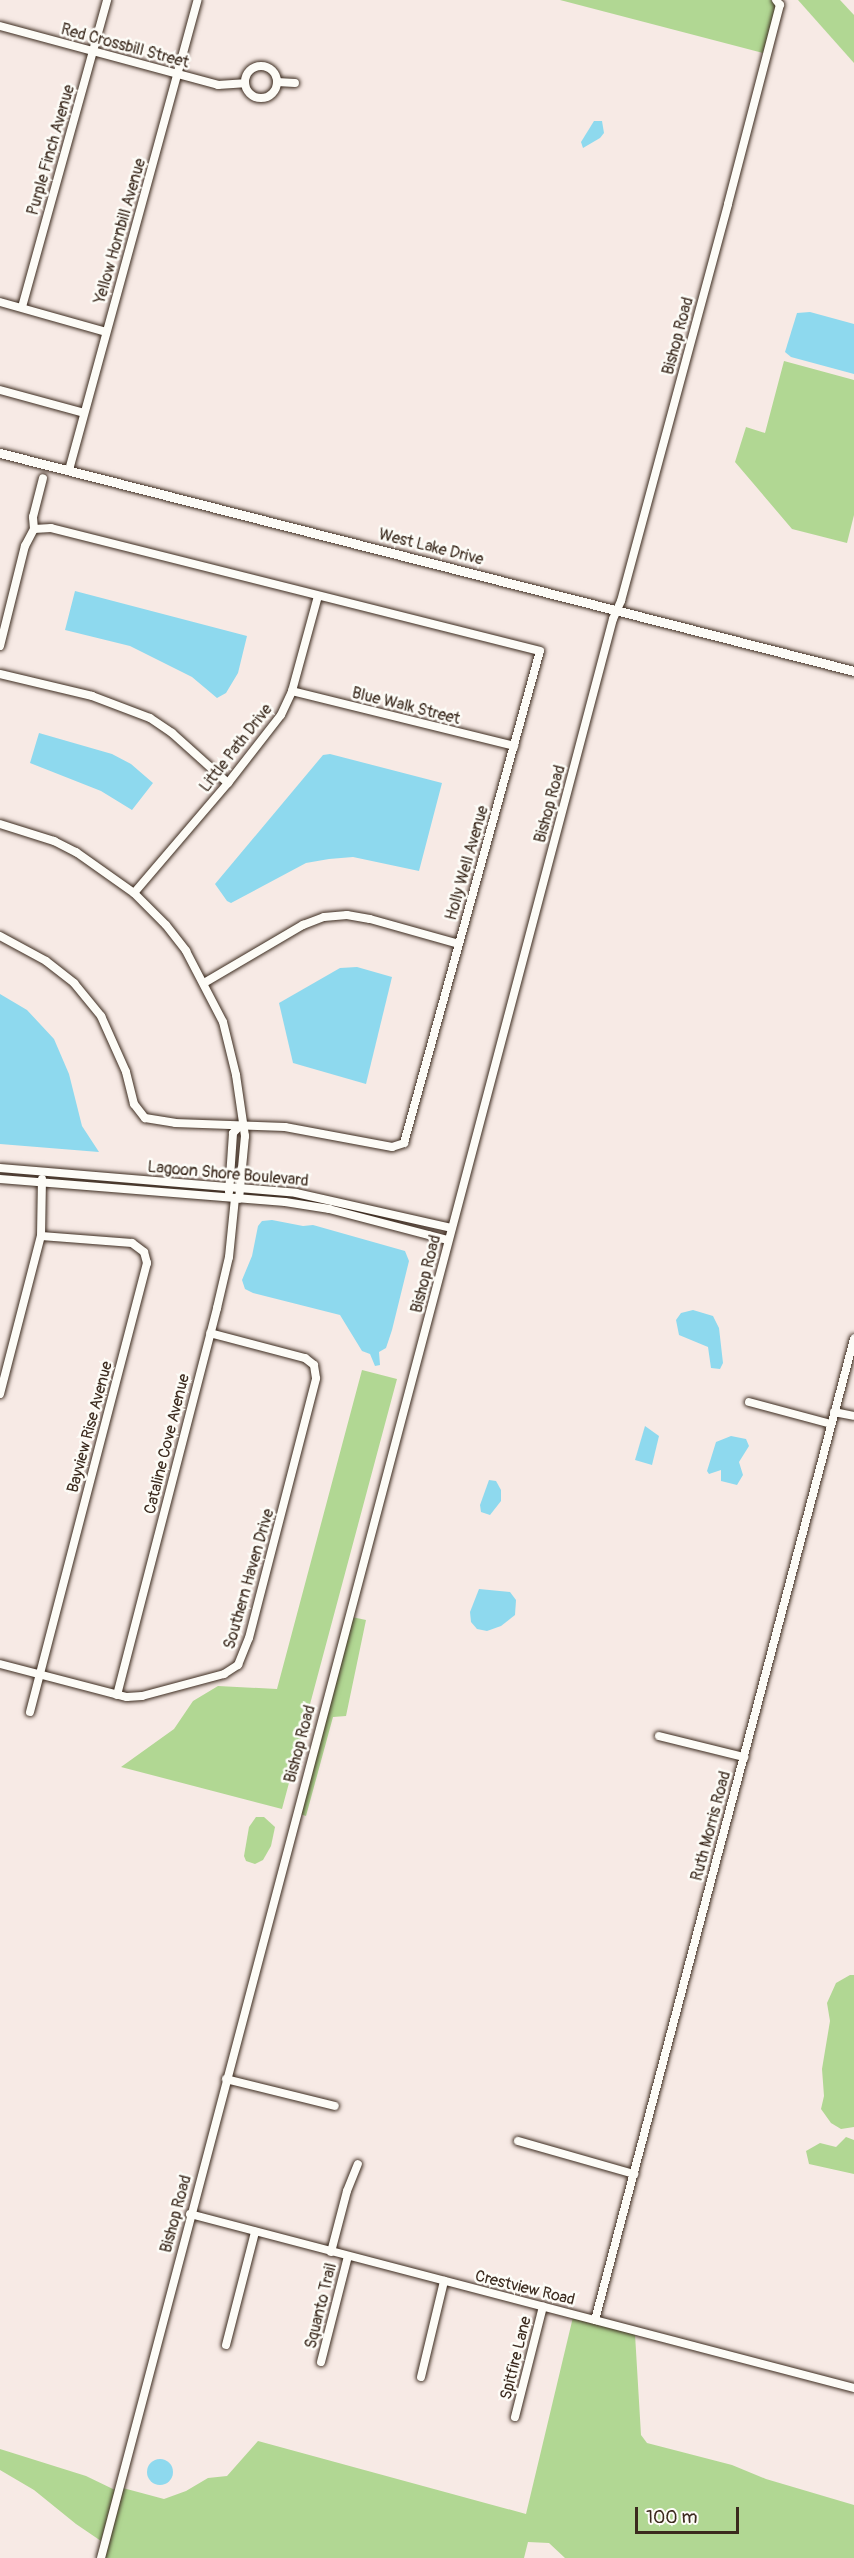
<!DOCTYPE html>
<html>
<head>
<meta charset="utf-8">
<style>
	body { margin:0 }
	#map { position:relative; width:854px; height:2558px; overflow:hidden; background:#f7eae5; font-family:Pangolin,sans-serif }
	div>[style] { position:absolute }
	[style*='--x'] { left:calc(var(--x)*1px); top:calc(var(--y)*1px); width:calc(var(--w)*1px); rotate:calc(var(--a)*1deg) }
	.green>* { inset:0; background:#b1d793 }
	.water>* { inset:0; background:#8ed9ee }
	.round { border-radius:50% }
	.roads { filter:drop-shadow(0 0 2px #3b2a1e) drop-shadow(0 0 2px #3b2a1e) }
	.minor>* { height:8px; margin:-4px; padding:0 4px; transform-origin:4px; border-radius:4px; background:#fdfcf7 }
	.minor>.ring { margin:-4px; padding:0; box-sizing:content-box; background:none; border:8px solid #fdfcf7; border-radius:50% }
	.tertiary>* { height:9px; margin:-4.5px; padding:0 4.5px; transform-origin:4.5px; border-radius:4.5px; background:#fdfcf7 }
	span { translate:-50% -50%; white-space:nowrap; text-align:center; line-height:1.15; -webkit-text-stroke:5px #fdfcf7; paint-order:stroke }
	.street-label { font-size:16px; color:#3b2a1e }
	.scale { position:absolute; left:635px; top:2507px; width:104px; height:27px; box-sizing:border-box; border:3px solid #3b2a1e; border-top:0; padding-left:8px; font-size:18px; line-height:21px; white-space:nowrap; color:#3b2a1e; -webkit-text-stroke:4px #fdfcf7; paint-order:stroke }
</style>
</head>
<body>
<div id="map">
	<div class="green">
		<div style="clip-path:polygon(560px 0,771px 0,776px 6px,763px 53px)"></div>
		<div style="clip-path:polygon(798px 0,840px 0,854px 15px,854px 63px)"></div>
		<div style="clip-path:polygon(784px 361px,854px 380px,854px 515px,847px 543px,792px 529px,735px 462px,746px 427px,765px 433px)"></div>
		<div style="clip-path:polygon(362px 1370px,397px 1379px,282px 1809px,121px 1767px,174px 1729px,193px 1701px,218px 1686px,277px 1689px)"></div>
		<div style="clip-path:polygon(352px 1617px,366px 1620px,346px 1716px,333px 1717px,306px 1816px,300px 1814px)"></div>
		<div style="clip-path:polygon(256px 1817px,264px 1817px,275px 1827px,271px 1846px,263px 1860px,255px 1864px,246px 1861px,244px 1856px,249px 1827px)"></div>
		<div style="clip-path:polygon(850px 1975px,854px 1975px,854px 2127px,841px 2129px,831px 2123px,821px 2109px,824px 2096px,822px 2069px,830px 2021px,827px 2003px,836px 1983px)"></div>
		<div style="clip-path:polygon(846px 2137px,854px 2140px,854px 2174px,809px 2164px,806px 2151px,820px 2143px,836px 2147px)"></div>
		<div style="clip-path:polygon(573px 2317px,635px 2334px,641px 2435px,647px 2443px,732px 2465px,766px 2479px,854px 2505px,854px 2558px,565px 2558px,549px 2543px,528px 2542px,524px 2558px,105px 2558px,123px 2488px,164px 2499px,186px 2491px,208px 2478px,227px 2476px,258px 2441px,526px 2514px)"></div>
		<div style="clip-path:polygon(0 2449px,86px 2476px,115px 2490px,101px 2541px,76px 2524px,34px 2490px,0 2470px)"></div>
	</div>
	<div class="water">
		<div style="clip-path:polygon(594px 121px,602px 121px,604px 133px,600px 138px,583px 148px,581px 142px)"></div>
		<div style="clip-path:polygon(810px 312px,854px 324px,854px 374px,791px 357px,785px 352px,797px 313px)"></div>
		<div style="clip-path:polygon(75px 591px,247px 636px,238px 673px,226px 693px,217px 698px,192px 677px,130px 646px,65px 630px)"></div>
		<div style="clip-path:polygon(39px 733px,112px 754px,131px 764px,153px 783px,132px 810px,101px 791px,30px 763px)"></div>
		<div style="clip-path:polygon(330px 754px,442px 783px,419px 871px,353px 857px,329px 859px,306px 863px,231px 903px,227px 901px,215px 884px,323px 755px)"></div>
		<div style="clip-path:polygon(357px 967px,392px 977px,366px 1084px,293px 1063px,279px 1003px,340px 968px)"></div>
		<div style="clip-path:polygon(0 994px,27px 1010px,54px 1039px,69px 1074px,82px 1126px,99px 1152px,0 1144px)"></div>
		<div style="clip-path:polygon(272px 1220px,303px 1226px,313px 1225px,405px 1251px,409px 1261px,392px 1330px,386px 1348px,379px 1352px,380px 1365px,375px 1366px,370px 1354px,362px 1351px,340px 1315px,253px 1293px,245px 1289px,242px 1280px,252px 1256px,258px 1226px,262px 1221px)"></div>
		<div style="clip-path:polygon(693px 1310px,713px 1316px,719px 1328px,723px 1363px,720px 1369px,711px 1368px,708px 1347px,679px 1335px,676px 1320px,681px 1313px)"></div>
		<div style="clip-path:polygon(645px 1426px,659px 1436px,652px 1465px,635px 1460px)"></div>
		<div style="clip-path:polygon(731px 1436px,746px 1439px,749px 1446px,739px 1462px,743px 1475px,737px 1485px,721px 1481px,721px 1470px,709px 1474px,707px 1471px,716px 1442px)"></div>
		<div style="clip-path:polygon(489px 1480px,496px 1481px,501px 1490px,501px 1501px,490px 1515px,481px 1512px,480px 1505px)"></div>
		<div style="clip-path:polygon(479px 1589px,510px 1592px,516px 1600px,515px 1615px,501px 1626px,487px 1631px,477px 1629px,471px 1622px,470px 1612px)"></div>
		<div class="round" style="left:147px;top:2459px;width:26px;height:26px"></div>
	</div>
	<div class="roads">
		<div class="minor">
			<div style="--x:0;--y:26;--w:226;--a:15.1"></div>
			<div style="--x:218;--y:85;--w:26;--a:-4"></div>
			<div class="ring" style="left:245px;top:66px;width:24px;height:24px"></div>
			<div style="--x:277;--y:82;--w:18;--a:3"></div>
			<div style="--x:0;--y:302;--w:110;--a:15.8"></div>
			<div style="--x:22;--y:307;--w:319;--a:-74.5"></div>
			<div style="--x:0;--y:390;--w:87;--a:15.3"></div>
			<div style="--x:69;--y:470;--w:487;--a:-74.7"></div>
			<div style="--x:0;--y:646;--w:103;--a:-76"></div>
			<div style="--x:25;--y:546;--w:19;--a:-62"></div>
			<div style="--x:34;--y:529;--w:12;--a:-95"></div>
			<div style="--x:33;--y:517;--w:40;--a:-75.6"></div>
			<div style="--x:0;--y:674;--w:95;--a:13.4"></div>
			<div style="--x:92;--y:696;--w:62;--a:20.8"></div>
			<div style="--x:150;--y:718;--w:27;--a:34"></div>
			<div style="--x:172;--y:733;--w:75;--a:41.8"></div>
			<div style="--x:292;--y:691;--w:229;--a:13.9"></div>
			<div style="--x:0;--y:824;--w:57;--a:17.5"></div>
			<div style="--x:54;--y:841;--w:25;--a:27"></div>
			<div style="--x:76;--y:852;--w:71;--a:35.3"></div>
			<div style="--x:134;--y:893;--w:45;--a:45"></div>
			<div style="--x:166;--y:925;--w:33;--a:52"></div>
			<div style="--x:186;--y:951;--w:80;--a:62.5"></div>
			<div style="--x:223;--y:1022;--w:55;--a:76.2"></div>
			<div style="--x:236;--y:1075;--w:62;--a:81.6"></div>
			<div style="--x:245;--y:1136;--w:63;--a:95.4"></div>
			<div style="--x:134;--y:893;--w:145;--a:-49.5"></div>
			<div style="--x:228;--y:783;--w:86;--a:-52.1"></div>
			<div style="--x:281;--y:715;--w:26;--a:-65"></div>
			<div style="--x:292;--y:691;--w:98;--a:-74.7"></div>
			<div style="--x:0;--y:936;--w:52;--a:28.5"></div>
			<div style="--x:46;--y:961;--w:36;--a:38"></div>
			<div style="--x:74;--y:983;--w:43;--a:50.7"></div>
			<div style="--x:101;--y:1016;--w:61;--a:65.9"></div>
			<div style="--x:126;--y:1072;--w:33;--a:76"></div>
			<div style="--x:134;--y:1104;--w:18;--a:52"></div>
			<div style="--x:145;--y:1118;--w:30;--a:9"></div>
			<div style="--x:175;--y:1123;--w:110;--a:2.1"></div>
			<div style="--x:285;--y:1127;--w:109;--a:10.6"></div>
			<div style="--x:392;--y:1147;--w:13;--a:-18"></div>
			<div style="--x:404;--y:1143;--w:510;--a:-74.55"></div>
			<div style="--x:540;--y:651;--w:504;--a:-165.88"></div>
			<div style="--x:51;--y:528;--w:17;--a:177"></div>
			<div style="--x:204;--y:983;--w:115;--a:-30.4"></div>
			<div style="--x:303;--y:925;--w:22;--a:-21"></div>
			<div style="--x:324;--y:917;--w:23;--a:-5"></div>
			<div style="--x:347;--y:915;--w:23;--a:10"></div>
			<div style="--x:370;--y:919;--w:92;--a:15.7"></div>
			<div style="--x:0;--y:1168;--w:297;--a:4.8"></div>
			<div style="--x:296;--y:1193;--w:159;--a:12.7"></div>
			<div style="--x:0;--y:1179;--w:286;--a:4.6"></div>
			<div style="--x:285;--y:1202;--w:45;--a:9"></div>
			<div style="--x:329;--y:1209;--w:123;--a:14.6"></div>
			<div style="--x:229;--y:1192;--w:59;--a:-86.1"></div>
			<div style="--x:233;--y:1133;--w:11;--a:-45"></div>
			<div style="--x:0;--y:1394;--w:163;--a:-75.5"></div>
			<div style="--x:41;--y:1236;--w:57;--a:-89"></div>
			<div style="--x:749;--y:1402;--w:85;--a:15"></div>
			<div style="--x:834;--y:1412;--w:20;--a:11"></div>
			<div style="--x:0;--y:1664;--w:131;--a:14.6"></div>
			<div style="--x:127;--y:1697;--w:15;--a:-4"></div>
			<div style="--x:142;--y:1696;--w:85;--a:-15"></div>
			<div style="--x:224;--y:1674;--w:17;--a:-33"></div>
			<div style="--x:238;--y:1665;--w:29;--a:-68"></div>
			<div style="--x:249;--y:1638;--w:268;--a:-75.5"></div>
			<div style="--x:316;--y:1378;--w:13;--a:-99"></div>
			<div style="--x:314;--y:1365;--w:11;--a:-142"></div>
			<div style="--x:305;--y:1358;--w:98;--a:-165.3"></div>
			<div style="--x:117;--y:1695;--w:400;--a:-75.5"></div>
			<div style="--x:217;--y:1308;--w:52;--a:-76.8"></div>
			<div style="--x:229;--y:1257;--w:59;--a:-84.2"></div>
			<div style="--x:30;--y:1712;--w:464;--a:-75.4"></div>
			<div style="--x:147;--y:1263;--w:11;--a:-105"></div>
			<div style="--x:144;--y:1252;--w:15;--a:-143"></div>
			<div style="--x:132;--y:1243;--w:91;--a:-175.6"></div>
			<div style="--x:659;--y:1736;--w:88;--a:13.9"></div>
			<div style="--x:226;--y:2079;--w:112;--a:13.9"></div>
			<div style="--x:518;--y:2141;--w:121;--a:15.9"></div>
			<div style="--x:190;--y:2214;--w:686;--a:14.68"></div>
			<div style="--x:331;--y:2252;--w:63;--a:-75.3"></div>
			<div style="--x:347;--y:2191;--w:29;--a:-68"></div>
			<div style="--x:595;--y:2320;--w:1015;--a:-75.21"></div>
			<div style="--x:226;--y:2345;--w:117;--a:-75.6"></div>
			<div style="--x:321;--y:2362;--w:109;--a:-75.7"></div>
			<div style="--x:421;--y:2377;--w:99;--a:-76.5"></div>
			<div style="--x:515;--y:2417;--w:114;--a:-75.8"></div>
			<div style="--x:101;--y:2558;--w:2005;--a:-75.21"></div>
			<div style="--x:613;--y:619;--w:20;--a:-66"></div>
			<div style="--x:621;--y:601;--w:411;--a:-74.9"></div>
			<div style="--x:728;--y:204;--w:206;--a:-75.4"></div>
			<div style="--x:780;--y:5;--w:6;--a:-129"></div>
		</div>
		<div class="tertiary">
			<div style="--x:0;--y:453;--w:881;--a:14.32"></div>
		</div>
	</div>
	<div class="street-label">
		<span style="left:125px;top:46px;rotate:15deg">Red Crossbill Street</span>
		<span style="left:51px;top:150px;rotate:-74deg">Purple Finch Avenue</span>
		<span style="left:120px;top:231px;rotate:-74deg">Yellow Hornbill Avenue</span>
		<span style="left:678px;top:336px;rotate:-75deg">Bishop Road</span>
		<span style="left:431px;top:547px;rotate:14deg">West Lake Drive</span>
		<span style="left:406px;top:706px;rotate:14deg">Blue Walk Street</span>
		<span style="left:236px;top:748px;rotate:-52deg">Little Path Drive</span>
		<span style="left:550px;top:804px;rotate:-75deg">Bishop Road</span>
		<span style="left:467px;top:863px;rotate:-74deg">Holly Well Avenue</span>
		<span style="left:228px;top:1174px;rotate:5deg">Lagoon Shore Boulevard</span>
		<span style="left:426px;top:1274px;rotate:-76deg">Bishop Road</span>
		<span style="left:90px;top:1427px;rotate:-75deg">Bayview Rise Avenue</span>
		<span style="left:167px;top:1444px;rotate:-76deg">Cataline Cove Avenue</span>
		<span style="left:249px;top:1579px;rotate:-74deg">Southern Haven Drive</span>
		<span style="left:300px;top:1744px;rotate:-75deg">Bishop Road</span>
		<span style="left:711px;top:1826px;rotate:-75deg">Ruth Morris Road</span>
		<span style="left:176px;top:2214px;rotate:-75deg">Bishop Road</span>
		<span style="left:525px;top:2288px;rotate:14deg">Crestview Road</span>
		<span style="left:321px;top:2306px;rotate:-76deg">Squanto Trail</span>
		<span style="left:516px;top:2358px;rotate:-76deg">Spitfire Lane</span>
	</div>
	<div class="scale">100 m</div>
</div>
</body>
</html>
